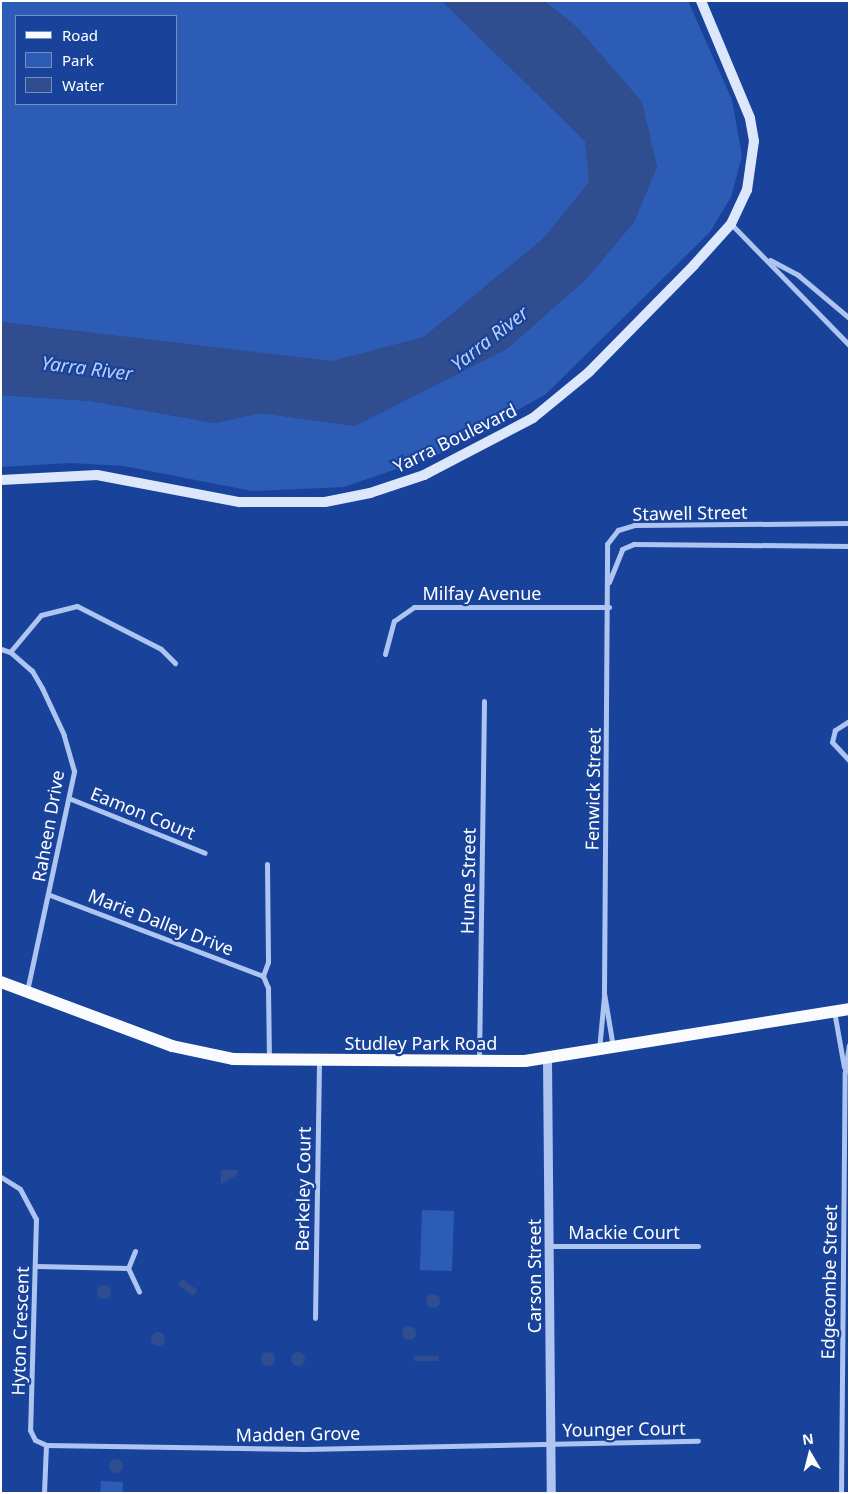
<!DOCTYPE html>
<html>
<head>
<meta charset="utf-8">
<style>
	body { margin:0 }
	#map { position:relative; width:850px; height:1494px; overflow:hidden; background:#19439a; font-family:"Noto Sans",sans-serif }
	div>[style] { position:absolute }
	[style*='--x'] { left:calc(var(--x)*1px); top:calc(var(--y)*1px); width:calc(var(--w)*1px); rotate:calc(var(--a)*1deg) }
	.green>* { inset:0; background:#2d5cb7; transform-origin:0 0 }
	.water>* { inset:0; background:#304e8f; transform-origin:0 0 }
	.round { border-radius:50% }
	.minor>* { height:5px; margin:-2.5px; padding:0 2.5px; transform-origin:2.5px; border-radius:2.5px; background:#afc5f1 }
	.tertiary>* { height:9px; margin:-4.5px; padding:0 4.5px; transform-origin:4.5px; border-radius:4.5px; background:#afc5f1 }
	.secondary>* { height:10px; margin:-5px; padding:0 5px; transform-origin:5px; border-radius:5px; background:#dde7fc }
	.primary>* { height:12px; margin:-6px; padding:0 6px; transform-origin:6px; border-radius:6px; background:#f9fbff }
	span { translate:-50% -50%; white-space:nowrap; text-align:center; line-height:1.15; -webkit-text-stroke:4.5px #19439a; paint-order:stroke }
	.street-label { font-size:18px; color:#fff }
	.water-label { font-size:19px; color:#bbd0f8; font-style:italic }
	.frame { position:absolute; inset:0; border:2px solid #fff; pointer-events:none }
	.legend { position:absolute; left:15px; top:15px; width:162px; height:90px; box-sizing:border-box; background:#19439a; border:1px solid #758ec2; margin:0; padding:6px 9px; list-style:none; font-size:15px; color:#fff }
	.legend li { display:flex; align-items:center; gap:10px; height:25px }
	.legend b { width:25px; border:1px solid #758ec2 }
	.north { position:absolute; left:785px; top:1429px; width:50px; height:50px; -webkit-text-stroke:4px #19439a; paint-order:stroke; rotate:352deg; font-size:14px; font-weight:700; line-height:20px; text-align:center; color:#fff }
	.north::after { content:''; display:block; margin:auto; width:18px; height:22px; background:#fff; clip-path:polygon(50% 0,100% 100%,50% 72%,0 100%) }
</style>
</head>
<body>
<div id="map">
	<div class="green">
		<div style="clip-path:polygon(evenodd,1px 1px,442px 1px,585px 141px,590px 182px,543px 239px,424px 337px,332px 362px,1px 322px,1px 1px,16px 16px,176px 16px,176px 104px,16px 104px,16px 16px)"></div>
		<div style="clip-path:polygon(544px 1px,688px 1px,732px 100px,742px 156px,731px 197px,710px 232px,546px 394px,437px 455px,344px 487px,252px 491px,124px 466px,70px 463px,1px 467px,1px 395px,91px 401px,215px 423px,261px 413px,355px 426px,508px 348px,586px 279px,634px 222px,657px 166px,579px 29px)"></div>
		<div style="left:422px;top:1210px;width:32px;height:60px;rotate:2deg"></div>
		<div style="left:101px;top:1481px;width:22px;height:12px;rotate:3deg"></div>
	</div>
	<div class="water">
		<div style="clip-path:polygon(442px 1px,544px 1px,579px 29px,642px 102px,657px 166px,634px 222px,586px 279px,508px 348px,355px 426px,261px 413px,215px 423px,91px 401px,1px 395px,1px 322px,332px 361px,424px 337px,543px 239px,589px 182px,585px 141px)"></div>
		<div style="clip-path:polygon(221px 1170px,238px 1170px,237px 1175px,221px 1184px)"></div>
		<div style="left:182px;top:1279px;width:19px;height:7px;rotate:35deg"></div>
		<div class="round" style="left:97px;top:1285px;width:14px;height:14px"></div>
		<div class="round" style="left:426px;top:1294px;width:14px;height:14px"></div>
		<div class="round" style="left:402px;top:1326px;width:14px;height:14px"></div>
		<div class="round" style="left:151px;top:1332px;width:14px;height:14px"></div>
		<div class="round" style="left:291px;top:1352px;width:14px;height:14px"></div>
		<div class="round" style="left:261px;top:1352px;width:14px;height:14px"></div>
		<div style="left:414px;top:1356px;width:25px;height:5px"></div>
		<div class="round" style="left:109px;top:1459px;width:14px;height:14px"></div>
	</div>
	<div class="minor">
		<div style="--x:731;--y:224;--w:169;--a:45.7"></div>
		<div style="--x:770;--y:260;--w:32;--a:28"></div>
		<div style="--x:798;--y:275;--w:67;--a:40.1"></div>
		<div style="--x:609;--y:582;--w:35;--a:-68"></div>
		<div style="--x:622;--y:549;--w:13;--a:-23"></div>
		<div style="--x:634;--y:544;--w:215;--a:0.5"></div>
		<div style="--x:1;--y:649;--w:9;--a:18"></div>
		<div style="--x:385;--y:654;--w:34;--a:-75"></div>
		<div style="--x:394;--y:621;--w:24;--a:-35"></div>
		<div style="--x:414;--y:607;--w:195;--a:0"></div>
		<div style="--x:849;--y:721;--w:17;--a:147"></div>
		<div style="--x:835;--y:730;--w:12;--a:104"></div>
		<div style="--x:832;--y:742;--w:25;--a:47"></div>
		<div style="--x:71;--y:799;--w:144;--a:21.9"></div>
		<div style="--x:267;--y:864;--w:98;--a:89.4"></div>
		<div style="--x:268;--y:962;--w:15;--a:110"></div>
		<div style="--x:263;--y:976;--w:13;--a:67"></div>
		<div style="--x:268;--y:988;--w:71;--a:89.2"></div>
		<div style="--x:50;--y:895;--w:228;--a:20.8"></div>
		<div style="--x:27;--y:991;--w:225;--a:-77.9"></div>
		<div style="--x:74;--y:771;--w:37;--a:-106"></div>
		<div style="--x:64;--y:735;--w:52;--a:-115.1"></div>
		<div style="--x:42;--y:688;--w:20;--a:-120"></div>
		<div style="--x:32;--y:671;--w:29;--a:-139"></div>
		<div style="--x:10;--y:652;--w:48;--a:-50"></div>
		<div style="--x:41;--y:615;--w:37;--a:-14"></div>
		<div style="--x:77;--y:606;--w:94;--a:27.1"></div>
		<div style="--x:161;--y:649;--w:20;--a:45"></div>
		<div style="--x:834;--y:1011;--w:57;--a:79.9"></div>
		<div style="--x:613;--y:1047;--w:55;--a:-99.5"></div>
		<div style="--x:604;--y:993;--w:449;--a:-89.6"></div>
		<div style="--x:607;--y:544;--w:18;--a:-52"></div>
		<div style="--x:618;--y:530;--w:17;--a:-17"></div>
		<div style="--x:634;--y:525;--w:215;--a:-0.5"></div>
		<div style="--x:599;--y:1050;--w:54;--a:-84.7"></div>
		<div style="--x:479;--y:1061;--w:360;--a:-89.2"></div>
		<div style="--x:1;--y:1177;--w:22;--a:32"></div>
		<div style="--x:20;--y:1189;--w:34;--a:62"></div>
		<div style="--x:36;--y:1219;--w:211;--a:91.6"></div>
		<div style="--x:30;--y:1430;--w:11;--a:63"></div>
		<div style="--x:35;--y:1440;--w:12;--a:24"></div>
		<div style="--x:46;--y:1445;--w:48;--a:92.4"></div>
		<div style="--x:550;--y:1246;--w:148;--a:0"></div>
		<div style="--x:135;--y:1251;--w:18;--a:112"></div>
		<div style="--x:128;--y:1268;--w:26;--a:65"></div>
		<div style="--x:36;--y:1266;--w:92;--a:1.2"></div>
		<div style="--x:315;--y:1318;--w:257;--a:-89.1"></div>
		<div style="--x:46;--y:1445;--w:259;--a:0.9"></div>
		<div style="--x:305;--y:1449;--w:393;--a:-1.2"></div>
		<div style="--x:841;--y:1493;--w:421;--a:-89.5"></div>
		<div style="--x:845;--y:1072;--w:27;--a:-82"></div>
	</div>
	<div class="tertiary">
		<div style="--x:547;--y:1059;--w:434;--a:89.5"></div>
	</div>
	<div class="secondary">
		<div style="--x:1;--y:480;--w:96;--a:-3"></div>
		<div style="--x:97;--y:475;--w:145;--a:10.8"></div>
		<div style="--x:239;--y:502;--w:86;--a:0"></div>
		<div style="--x:325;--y:502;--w:46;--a:-11.3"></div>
		<div style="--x:370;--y:493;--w:57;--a:-18.4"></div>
		<div style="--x:424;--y:475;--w:123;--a:-27.6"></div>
		<div style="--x:533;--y:418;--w:72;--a:-39.4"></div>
		<div style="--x:589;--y:372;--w:150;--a:-45.5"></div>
		<div style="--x:694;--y:265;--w:55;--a:-47.9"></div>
		<div style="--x:731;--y:224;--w:38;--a:-65"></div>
		<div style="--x:747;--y:190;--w:49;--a:-81.9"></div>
		<div style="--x:754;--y:141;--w:23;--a:-100"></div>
		<div style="--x:750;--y:118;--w:127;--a:-112.7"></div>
	</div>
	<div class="primary">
		<div style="--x:1;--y:982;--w:183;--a:20.5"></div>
		<div style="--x:172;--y:1046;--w:62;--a:12"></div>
		<div style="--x:233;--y:1059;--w:292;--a:0.4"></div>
		<div style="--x:525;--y:1061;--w:328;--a:-9.1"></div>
	</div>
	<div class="street-label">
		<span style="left:455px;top:438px;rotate:-26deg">Yarra Boulevard</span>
		<span style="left:690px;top:513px;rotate:-1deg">Stawell Street</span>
		<span style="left:482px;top:593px">Milfay Avenue</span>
		<span style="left:593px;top:789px;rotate:-89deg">Fenwick Street</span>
		<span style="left:143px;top:813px;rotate:22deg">Eamon Court</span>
		<span style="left:48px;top:826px;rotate:-80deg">Raheen Drive</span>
		<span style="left:468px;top:881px;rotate:-89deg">Hume Street</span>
		<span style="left:161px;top:922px;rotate:21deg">Marie Dalley Drive</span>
		<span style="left:421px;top:1043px">Studley Park Road</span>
		<span style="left:303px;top:1189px;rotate:-89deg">Berkeley Court</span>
		<span style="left:624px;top:1232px">Mackie Court</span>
		<span style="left:534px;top:1276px;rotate:-90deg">Carson Street</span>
		<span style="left:829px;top:1282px;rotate:-89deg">Edgecombe Street</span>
		<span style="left:20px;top:1331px;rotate:-88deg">Hyton Crescent</span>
		<span style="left:624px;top:1429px;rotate:-1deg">Younger Court</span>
		<span style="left:298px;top:1434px;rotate:-1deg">Madden Grove</span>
	</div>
	<div class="water-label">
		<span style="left:490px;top:339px;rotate:-38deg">Yarra River</span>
		<span style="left:87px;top:369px;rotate:7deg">Yarra River</span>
	</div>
	<div class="frame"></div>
	<ul class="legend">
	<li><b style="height:6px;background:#f9fbff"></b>Road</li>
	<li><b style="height:14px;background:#2d5cb7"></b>Park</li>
	<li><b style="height:14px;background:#304e8f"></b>Water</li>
	</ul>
	<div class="north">N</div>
</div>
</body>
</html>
